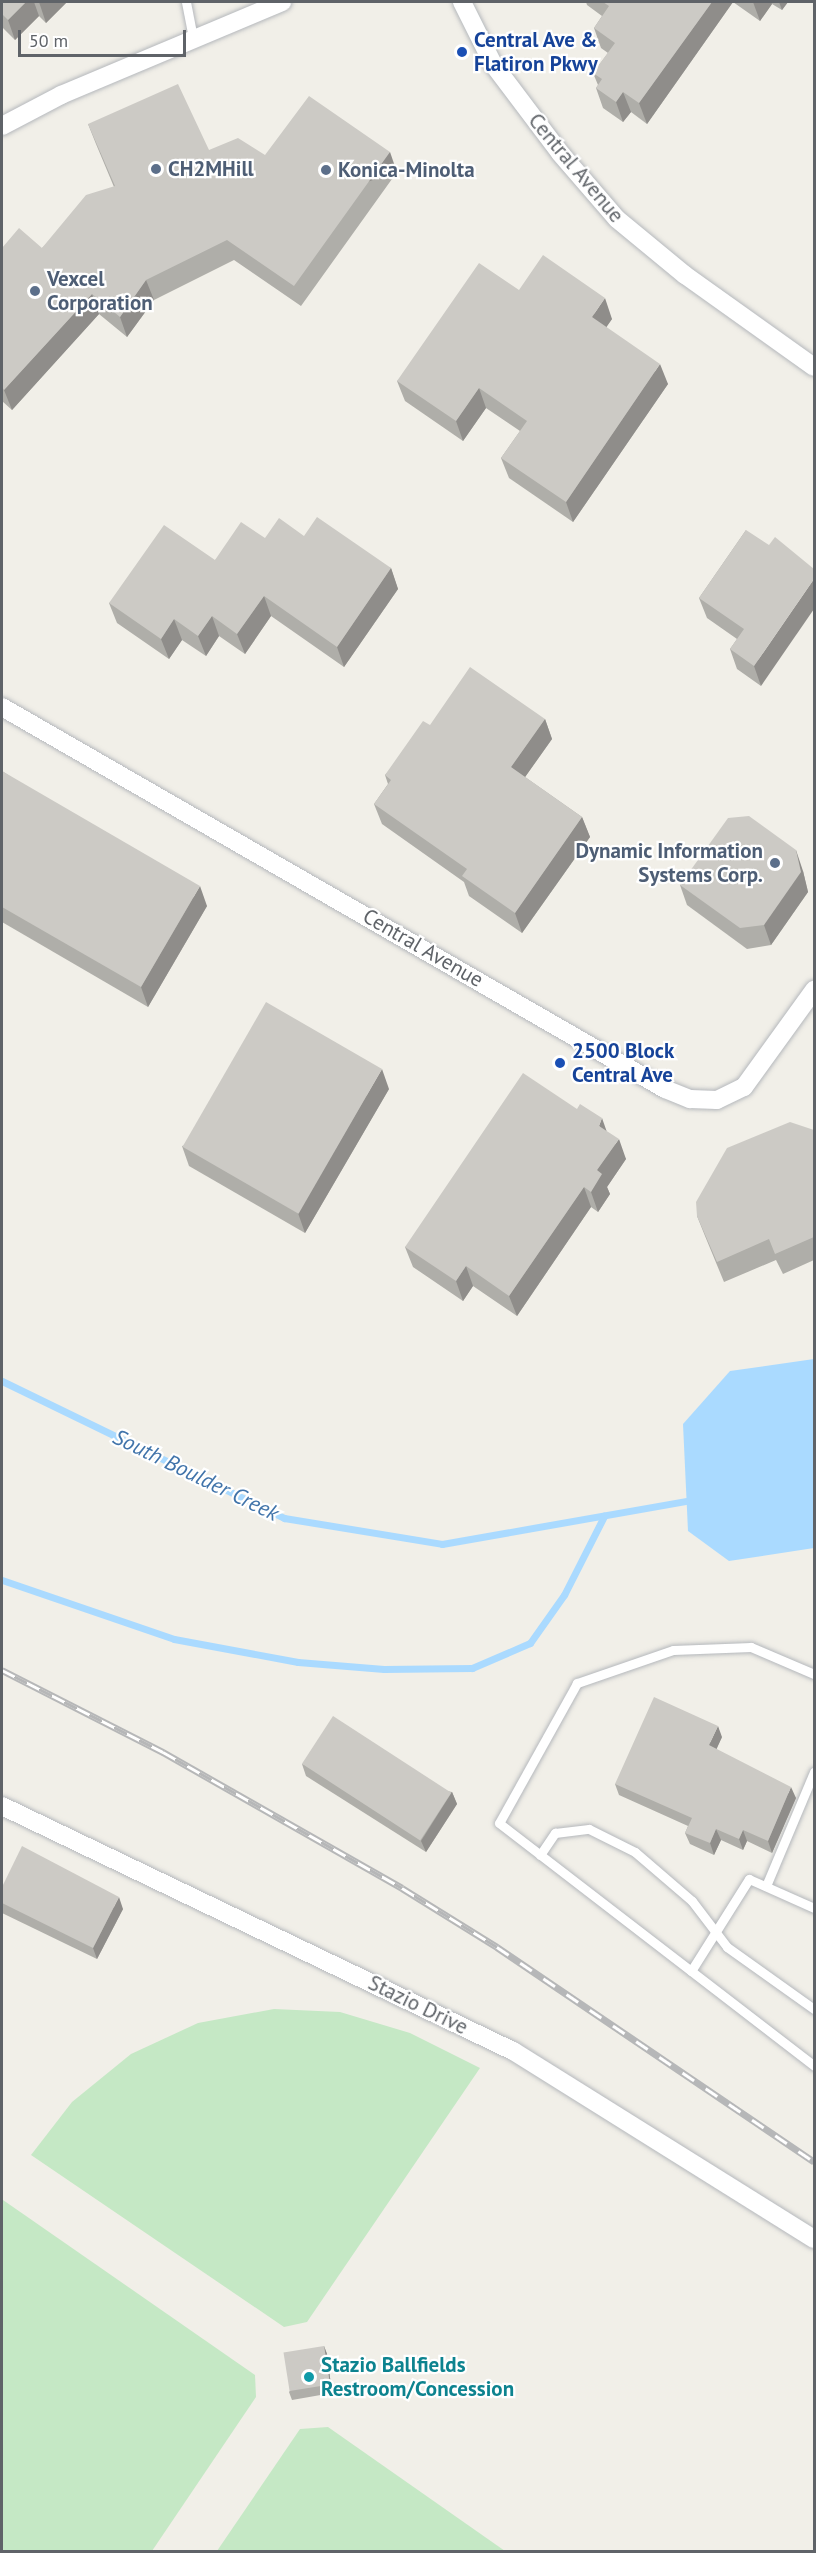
<!DOCTYPE html>
<html>
<head>
<meta charset="utf-8">
<style>
	body { margin:0 }
	#map { position:relative; width:816px; height:2553px; overflow:hidden; background:#f1efe8; font-family:"PT Sans",sans-serif }
	div>[style] { position:absolute }
	[style*='--x'] { left:calc(var(--x)*1px); top:calc(var(--y)*1px); width:calc(var(--w)*1px); rotate:calc(var(--a)*1deg) }
	.green>* { inset:0; background:#c5e8c5 }
	.water>* { inset:0; background:#aadaff }
	.stream>* { height:7px; margin:-3.5px; padding:0 3.5px; transform-origin:3.5px; border-radius:3.5px; background:#aadaff }
	.roads { filter:drop-shadow(0 0 2px #b5b8bc) drop-shadow(0 0 2px #b5b8bc) }
	.lane>* { height:9px; margin:-4.5px; padding:0 4.5px; transform-origin:4.5px; border-radius:4.5px; background:#fff }
	.street>* { height:18px; margin:-9px; padding:0 9px; transform-origin:9px; border-radius:9px; background:#fff }
	.rail>* { height:7px; margin-top:-3.5px; transform-origin:0; background:repeating-linear-gradient(90deg,#fff 0 14px,#b6b7b8 0 28px); box-sizing:border-box; border-block:2px solid #b6b7b8 }
	.wall>* { inset:0; background:#afaea9 }
	.shaded-wall>* { inset:0; background:#8f8d8a; transform-origin:0 0 }
	.building>* { inset:0; background:#cccac5; transform-origin:0 0 }
	.dots>* { width:16px; height:16px; translate:-50% -50%; box-sizing:border-box; border:3px solid #fff; border-radius:50% }
	span { translate:-50% -50%; white-space:nowrap; text-align:center; line-height:1.15; -webkit-text-stroke:4.5px #fff; paint-order:stroke }
	.transit-label { font-size:21px; color:#164399; font-weight:700 }
	.left { translate:0 -50%; text-align:left }
	.street-label { font-size:21px; color:#5f6368 }
	.service-label { font-size:21px; color:#4e5e75; font-weight:700 }
	.right { translate:-100% -50%; text-align:right }
	.culture-label { font-size:21px; color:#0d838f; font-weight:700 }
	.water-label { font-size:22px; color:#4174aa; font-style:italic }
	.frame { position:absolute; inset:0; border:3px solid #5f6368; pointer-events:none }
	.scale { position:absolute; left:18px; top:30px; width:168px; height:27px; box-sizing:border-box; border:3px solid #5f6368; border-top:0; padding-left:8px; font-size:18px; line-height:21px; white-space:nowrap; color:#5f6368; -webkit-text-stroke:4px #fff; paint-order:stroke }
</style>
</head>
<body>
<div id="map">
	<div class="green">
		<div style="clip-path:polygon(274px 2009px,340px 2012px,410px 2033px,480px 2068px,307px 2322px,284px 2327px,31px 2155px,72px 2102px,131px 2054px,198px 2023px)"></div>
		<div style="clip-path:polygon(3px 2200px,255px 2375px,256px 2397px,152px 2551px,2px 2551px)"></div>
		<div style="clip-path:polygon(328px 2427px,505px 2551px,217px 2551px,300px 2429px)"></div>
	</div>
	<div class="water">
		<div style="clip-path:polygon(814px 1359px,814px 1548px,729px 1561px,688px 1531px,683px 1424px,730px 1371px)"></div>
	</div>
	<div class="stream">
		<div style="--x:2;--y:1381;--w:314;--a:25.9"></div>
		<div style="--x:284;--y:1518;--w:160;--a:9.3"></div>
		<div style="--x:442;--y:1544;--w:247;--a:-10"></div>
		<div style="--x:2;--y:1580;--w:182;--a:18.9"></div>
		<div style="--x:174;--y:1639;--w:126;--a:10.5"></div>
		<div style="--x:298;--y:1662;--w:86;--a:4.7"></div>
		<div style="--x:384;--y:1669;--w:88;--a:-0.7"></div>
		<div style="--x:472;--y:1668;--w:63;--a:-23.3"></div>
		<div style="--x:530;--y:1643;--w:59;--a:-54.7"></div>
		<div style="--x:564;--y:1595;--w:89;--a:-63.1"></div>
	</div>
	<div class="roads">
		<div class="lane">
			<div style="--x:186;--y:2;--w:38;--a:79"></div>
			<div style="--x:814;--y:1674;--w:69;--a:-156.8"></div>
			<div style="--x:751;--y:1647;--w:78;--a:177.8"></div>
			<div style="--x:673;--y:1650;--w:102;--a:161"></div>
			<div style="--x:577;--y:1683;--w:160;--a:119.1"></div>
			<div style="--x:499;--y:1823;--w:398;--a:37.6"></div>
			<div style="--x:540;--y:1855;--w:27;--a:-56"></div>
			<div style="--x:555;--y:1833;--w:34;--a:-7"></div>
			<div style="--x:589;--y:1829;--w:51;--a:26.6"></div>
			<div style="--x:635;--y:1852;--w:75;--a:40.7"></div>
			<div style="--x:692;--y:1901;--w:58;--a:52.7"></div>
			<div style="--x:727;--y:1947;--w:107;--a:35.5"></div>
			<div style="--x:766;--y:1886;--w:124;--a:-67.2"></div>
			<div style="--x:691;--y:1971;--w:109;--a:-57.8"></div>
			<div style="--x:749;--y:1879;--w:71;--a:24"></div>
		</div>
		<div class="street">
			<div style="--x:462;--y:2;--w:69;--a:63.4"></div>
			<div style="--x:493;--y:64;--w:111;--a:53"></div>
			<div style="--x:560;--y:153;--w:87;--a:49.2"></div>
			<div style="--x:617;--y:219;--w:88;--a:39.5"></div>
			<div style="--x:685;--y:275;--w:158;--a:35.5"></div>
			<div style="--x:2;--y:126;--w:67;--a:-27.7"></div>
			<div style="--x:61;--y:95;--w:240;--a:-22.8"></div>
			<div style="--x:2;--y:707;--w:765;--a:29.95"></div>
			<div style="--x:665;--y:1089;--w:27;--a:22"></div>
			<div style="--x:690;--y:1099;--w:27;--a:2"></div>
			<div style="--x:717;--y:1100;--w:30;--a:-26"></div>
			<div style="--x:744;--y:1087;--w:120;--a:-54.2"></div>
			<div style="--x:2;--y:1806;--w:567;--a:25.62"></div>
			<div style="--x:513;--y:2051;--w:355;--a:32"></div>
		</div>
	</div>
	<div class="rail">
		<div style="--x:2;--y:1670;--w:181;--a:27"></div>
		<div style="--x:163;--y:1752;--w:275;--a:29.6"></div>
		<div style="--x:402;--y:1888;--w:112;--a:31.8"></div>
		<div style="--x:497;--y:1947;--w:383;--a:34.1"></div>
	</div>
	<div class="wall">
		<div style="clip-path:polygon(2px 2px,67px 2px,46px 23px,39px 16px,15px 40px,2px 27px)"></div>
		<div style="clip-path:polygon(586px 2px,788px 2px,782px 10px,772px 4px,760px 21px,733px 2px,647px 124px,631px 112px,623px 122px,603px 108px,596px 88px,598px 85px,593px 73px,608px 53px,601px 48px,594px 28px,602px 16px,587px 5px)"></div>
		<div style="clip-path:polygon(88px 124px,209px 150px,265px 155px,397px 172px,301px 306px,234px 260px,154px 300px,127px 337px,99px 314px,12px 410px,2px 401px,2px 248px,42px 248px,114px 187px,96px 144px)"></div>
		<div style="clip-path:polygon(519px 290px,612px 319px,606px 327px,668px 384px,573px 522px,509px 478px,501px 458px,520px 431px,486px 408px,463px 441px,405px 401px,397px 381px)"></div>
		<div style="clip-path:polygon(746px 530px,761px 686px,737px 669px,730px 649px,737px 639px,707px 618px,699px 598px)"></div>
		<div style="clip-path:polygon(304px 536px,391px 568px,398px 589px,344px 667px,271px 616px,245px 654px,219px 636px,206px 656px,182px 640px,169px 659px,117px 623px,109px 603px,215px 560px,265px 538px)"></div>
		<div style="clip-path:polygon(545px 719px,552px 739px,525px 777px,582px 817px,590px 837px,522px 933px,469px 896px,464px 882px,382px 824px,374px 804px,388px 784px,385px 775px,430px 725px)"></div>
		<div style="clip-path:polygon(2px 771px,207px 906px,148px 1007px,2px 922px)"></div>
		<div style="clip-path:polygon(803px 871px,808px 892px,771px 945px,747px 949px,687px 905px,680px 885px)"></div>
		<div style="clip-path:polygon(389px 1089px,305px 1233px,189px 1166px,182px 1146px)"></div>
		<div style="clip-path:polygon(814px 1130px,814px 1260px,783px 1274px,776px 1260px,724px 1282px,705px 1236px,697px 1216px)"></div>
		<div style="clip-path:polygon(606px 1131px,626px 1159px,607px 1187px,610px 1194px,598px 1212px,591px 1207px,517px 1316px,473px 1286px,463px 1301px,413px 1267px,405px 1247px)"></div>
		<div style="clip-path:polygon(722px 1737px,716px 1749px,796px 1798px,772px 1853px,747px 1841px,743px 1850px,721px 1840px,714px 1855px,690px 1844px,685px 1833px,688px 1826px,619px 1795px,615px 1784px)"></div>
		<div style="clip-path:polygon(302px 1764px,452px 1792px,457px 1804px,426px 1852px,306px 1776px)"></div>
		<div style="clip-path:polygon(2px 1887px,123px 1909px,97px 1959px,2px 1913px)"></div>
		<div style="clip-path:polygon(324px 2346px,327px 2354px,332px 2393px,292px 2400px,289px 2392px)"></div>
	</div>
	<div class="shaded-wall">
		<div style="clip-path:polygon(26px 2px,34px 2px,39px 16px,15px 40px,8px 20px)"></div>
		<div style="clip-path:polygon(39px 2px,67px 2px,46px 23px)"></div>
		<div style="clip-path:polygon(712px 2px,733px 2px,647px 124px,639px 103px)"></div>
		<div style="clip-path:polygon(753px 2px,771px 2px,772px 4px,760px 21px)"></div>
		<div style="clip-path:polygon(779px 2px,788px 2px,782px 10px)"></div>
		<div style="clip-path:polygon(623px 92px,631px 112px,623px 122px,616px 102px)"></div>
		<div style="left:390px;top:152px;width:21px;height:165px;rotate:71deg"></div>
		<div style="clip-path:polygon(146px 280px,154px 300px,127px 337px,120px 317px)"></div>
		<div style="clip-path:polygon(92px 294px,99px 314px,12px 410px,4px 390px)"></div>
		<div style="clip-path:polygon(605px 298px,612px 319px,599px 338px,592px 317px)"></div>
		<div style="clip-path:polygon(660px 364px,668px 384px,573px 522px,566px 502px)"></div>
		<div style="clip-path:polygon(479px 388px,486px 408px,463px 441px,456px 421px)"></div>
		<div style="clip-path:polygon(391px 568px,398px 589px,344px 667px,337px 647px)"></div>
		<div style="clip-path:polygon(814px 579px,814px 609px,761px 686px,754px 666px)"></div>
		<div style="clip-path:polygon(264px 596px,271px 616px,245px 654px,237px 634px)"></div>
		<div style="clip-path:polygon(212px 616px,219px 636px,206px 656px,198px 636px)"></div>
		<div style="clip-path:polygon(174px 619px,182px 640px,169px 659px,161px 639px)"></div>
		<div style="clip-path:polygon(545px 719px,552px 739px,518px 787px,511px 767px)"></div>
		<div style="clip-path:polygon(582px 817px,590px 837px,522px 933px,515px 913px)"></div>
		<div style="clip-path:polygon(796px 850px,803px 871px,808px 892px,771px 945px,764px 925px)"></div>
		<div style="clip-path:polygon(200px 886px,207px 906px,148px 1007px,141px 987px)"></div>
		<div style="clip-path:polygon(382px 1069px,389px 1089px,305px 1233px,298px 1213px)"></div>
		<div style="clip-path:polygon(602px 1118px,609px 1138px,599px 1126px)"></div>
		<div style="clip-path:polygon(619px 1139px,626px 1159px,607px 1187px,610px 1194px,598px 1212px,591px 1192px,597px 1170px)"></div>
		<div style="clip-path:polygon(584px 1187px,591px 1207px,517px 1316px,509px 1296px)"></div>
		<div style="clip-path:polygon(466px 1266px,473px 1286px,463px 1301px,456px 1281px)"></div>
		<div style="clip-path:polygon(718px 1726px,722px 1737px,713px 1757px,709px 1745px)"></div>
		<div style="clip-path:polygon(791px 1787px,796px 1798px,772px 1853px,768px 1841px)"></div>
		<div style="clip-path:polygon(452px 1792px,457px 1804px,426px 1852px,421px 1841px)"></div>
		<div style="clip-path:polygon(716px 1829px,721px 1840px,714px 1855px,710px 1843px)"></div>
		<div style="clip-path:polygon(743px 1830px,747px 1841px,743px 1850px,739px 1839px)"></div>
		<div style="clip-path:polygon(119px 1897px,123px 1909px,97px 1959px,93px 1948px)"></div>
		<div style="clip-path:polygon(324px 2346px,327px 2354px,332px 2393px,330px 2385px)"></div>
	</div>
	<div class="building">
		<div style="clip-path:polygon(2px 2px,26px 2px,8px 20px,2px 14px)"></div>
		<div style="clip-path:polygon(603px 2px,712px 2px,639px 103px,623px 92px,616px 102px,596px 88px,602px 79px,593px 73px,615px 43px,594px 28px,609px 6px)"></div>
		<div style="clip-path:polygon(178px 84px,209px 150px,238px 138px,265px 155px,309px 96px,390px 152px,294px 286px,227px 240px,146px 280px,120px 317px,92px 294px,4px 390px,2px 387px,2px 248px,19px 228px,42px 248px,86px 195px,115px 186px,88px 124px)"></div>
		<div style="clip-path:polygon(543px 255px,605px 298px,592px 317px,660px 364px,566px 502px,501px 458px,527px 421px,479px 388px,456px 421px,397px 381px,479px 263px,519px 290px)"></div>
		<div style="clip-path:polygon(317px 517px,391px 568px,337px 647px,264px 596px,237px 634px,212px 616px,198px 636px,174px 619px,161px 639px,109px 603px,164px 525px,215px 560px,241px 522px,265px 538px,279px 518px,304px 536px)"></div>
		<div style="clip-path:polygon(746px 530px,769px 545px,775px 537px,814px 569px,814px 579px,754px 666px,730px 649px,744px 629px,699px 598px)"></div>
		<div style="clip-path:polygon(470px 667px,545px 719px,511px 767px,582px 817px,515px 913px,462px 876px,467px 869px,374px 804px,391px 780px,385px 775px,423px 721px,430px 725px)"></div>
		<div style="clip-path:polygon(2px 771px,200px 886px,141px 987px,2px 907px)"></div>
		<div style="clip-path:polygon(749px 816px,796px 850px,801px 872px,764px 925px,740px 928px,680px 885px,728px 818px)"></div>
		<div style="left:266px;top:1002px;width:134px;height:167px;rotate:30deg"></div>
		<div style="clip-path:polygon(523px 1073px,577px 1109px,580px 1104px,602px 1118px,599px 1126px,619px 1139px,597px 1170px,602px 1174px,591px 1192px,584px 1187px,509px 1296px,466px 1266px,456px 1281px,405px 1247px)"></div>
		<div style="clip-path:polygon(790px 1122px,814px 1130px,814px 1237px,775px 1254px,769px 1239px,717px 1262px,697px 1216px,696px 1202px,727px 1148px)"></div>
		<div style="clip-path:polygon(654px 1697px,718px 1726px,709px 1745px,791px 1787px,768px 1841px,743px 1830px,739px 1839px,716px 1829px,710px 1843px,685px 1833px,692px 1818px,615px 1784px)"></div>
		<div style="left:333px;top:1716px;width:141px;height:57px;rotate:33deg"></div>
		<div style="clip-path:polygon(22px 1846px,119px 1897px,93px 1948px,2px 1903px,2px 1887px)"></div>
		<div style="left:324px;top:2346px;width:39px;height:41px;rotate:81deg"></div>
	</div>
	<div class="dots">
		<div style="left:462px;top:52px;background:#1a4fb4"></div>
		<div style="left:156px;top:169px;background:#5c6f8a"></div>
		<div style="left:326px;top:170px;background:#5c6f8a"></div>
		<div style="left:35px;top:291px;background:#5c6f8a"></div>
		<div style="left:775px;top:863px;background:#5c6f8a"></div>
		<div style="left:560px;top:1063px;background:#1a4fb4"></div>
		<div style="left:309px;top:2377px;background:#0f9aa8"></div>
	</div>
	<div class="transit-label">
		<span class="left" style="left:474px;top:52px">Central Ave &amp;<br>Flatiron Pkwy</span>
		<span class="left" style="left:572px;top:1063px">2500 Block<br>Central Ave</span>
	</div>
	<div class="street-label">
		<span style="left:576px;top:168px;rotate:50deg">Central Avenue</span>
		<span style="left:423px;top:948px;rotate:30deg">Central Avenue</span>
		<span style="left:418px;top:2005px;rotate:26deg">Stazio Drive</span>
	</div>
	<div class="service-label">
		<span class="left" style="left:168px;top:169px">CH2MHill</span>
		<span class="left" style="left:338px;top:170px">Konica-Minolta</span>
		<span class="left" style="left:47px;top:291px">Vexcel<br>Corporation</span>
		<span class="right" style="left:763px;top:863px">Dynamic Information<br>Systems Corp.</span>
	</div>
	<div class="culture-label">
		<span class="left" style="left:321px;top:2377px">Stazio Ballfields<br>Restroom/Concession</span>
	</div>
	<div class="water-label">
		<span style="left:196px;top:1475px;rotate:26deg">South Boulder Creek</span>
	</div>
	<div class="frame"></div>
	<div class="scale">50 m</div>
</div>
</body>
</html>
